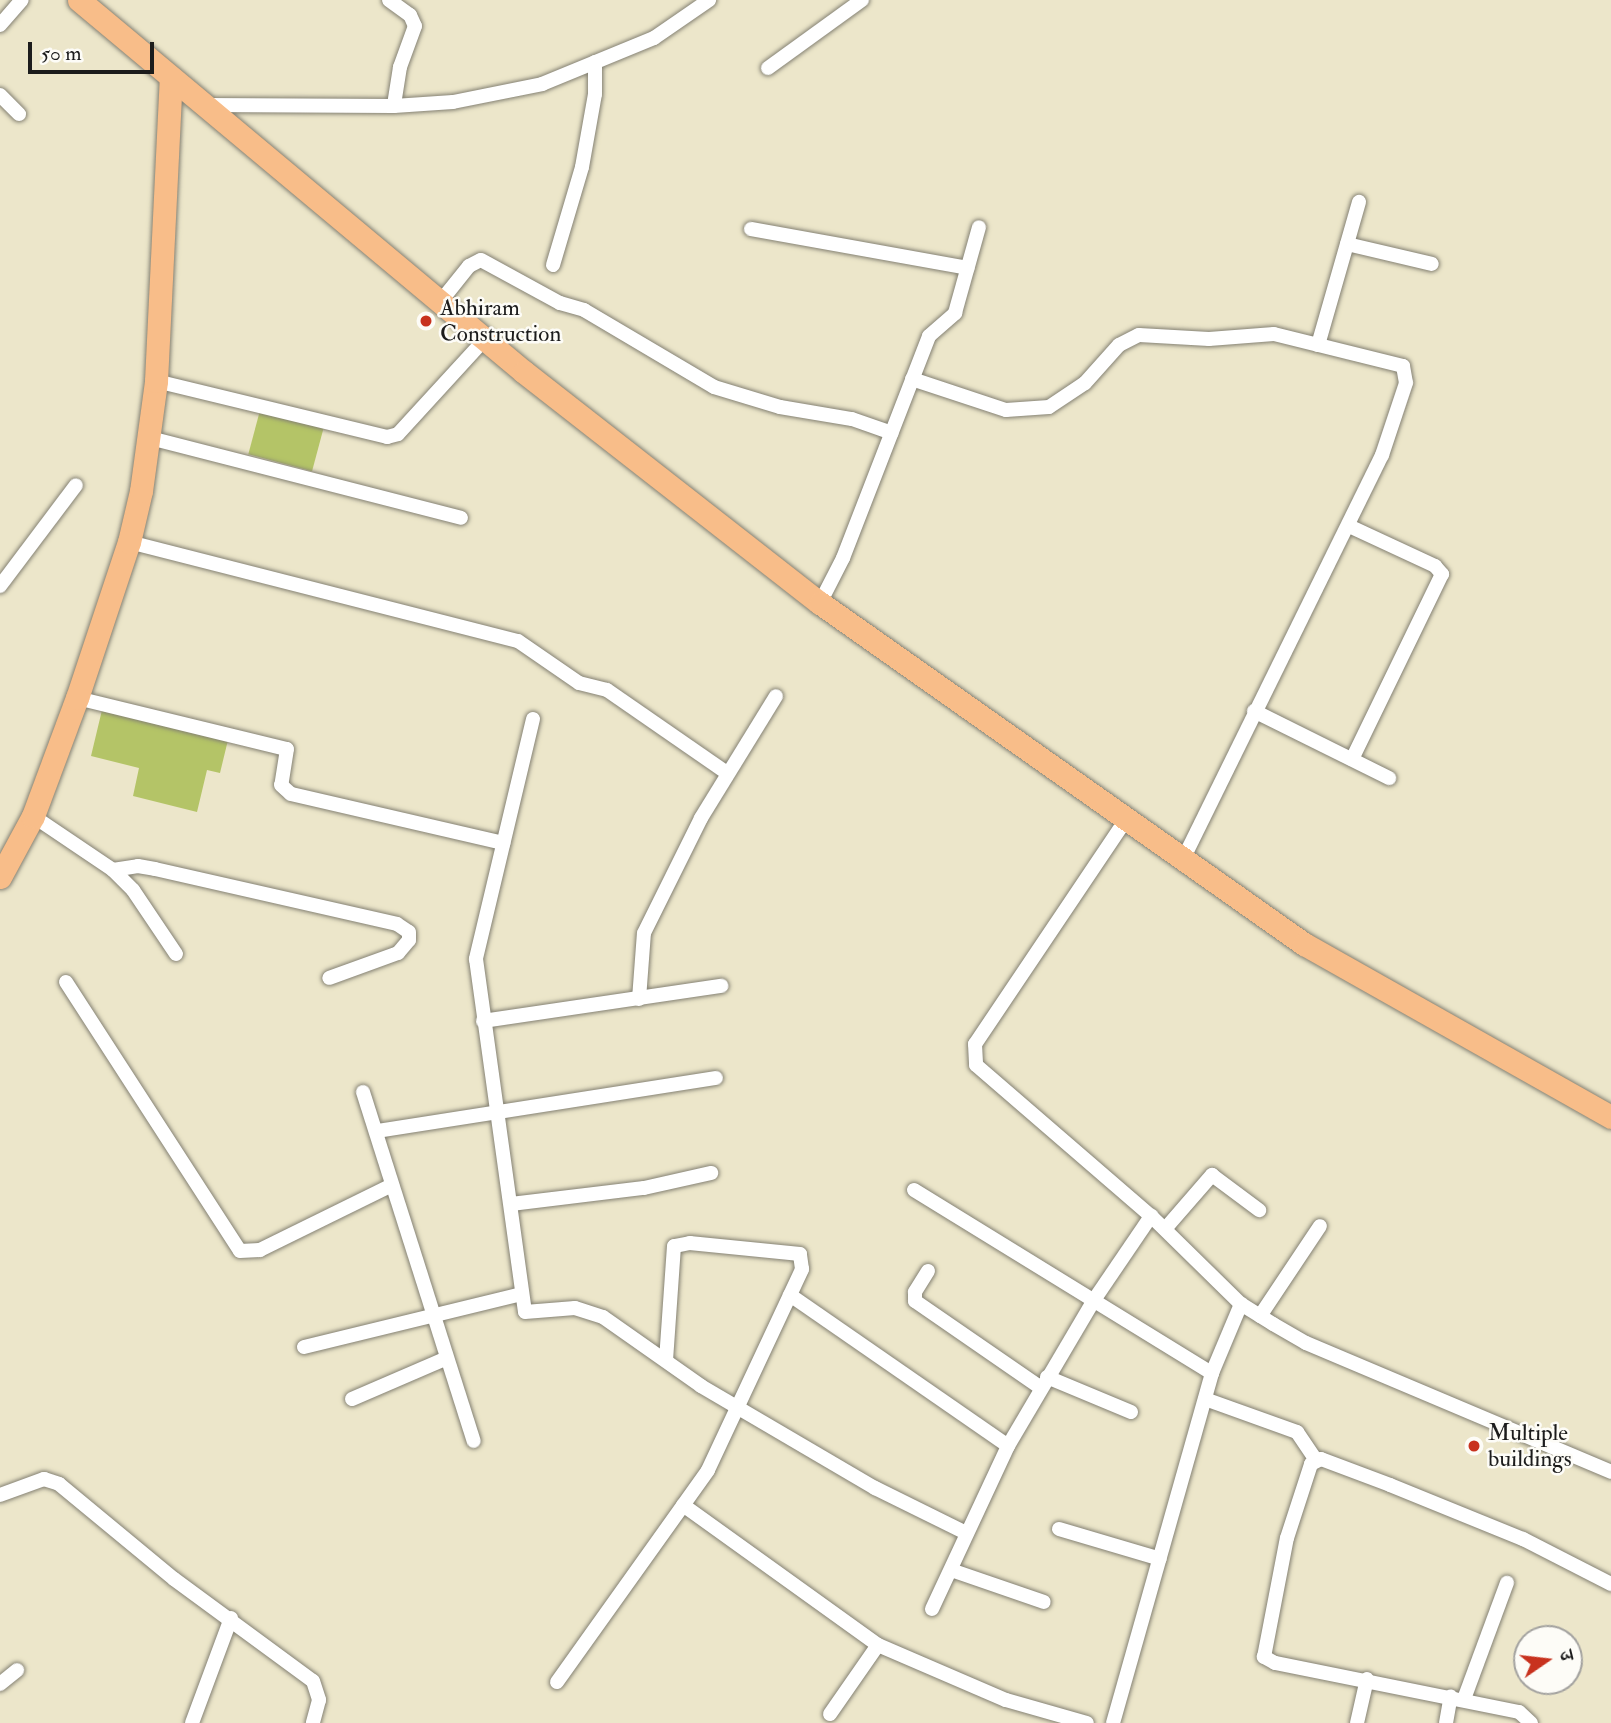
<!DOCTYPE html>
<html>
<head>
<meta charset="utf-8">
<style>
	body { margin:0 }
	#map { position:relative; width:1611px; height:1723px; overflow:hidden; background:#ece6ca; font-family:"IM FELL Double Pica","Noto Serif Devanagari",serif }
	div>[style] { position:absolute }
	[style*='--x'] { left:calc(var(--x)*1px); top:calc(var(--y)*1px); width:calc(var(--w)*1px); rotate:calc(var(--a)*1deg) }
	.green>* { inset:0; background:#b4c467; transform-origin:0 0 }
	.roads { filter:drop-shadow(0 0 2px #848173) drop-shadow(0 0 2px #848173) }
	.minor>* { height:14px; margin:-7px; padding:0 7px; transform-origin:7px; border-radius:7px; background:#fff }
	.primary>* { height:23px; margin:-11.5px; padding:0 11.5px; transform-origin:11.5px; border-radius:11.5px; background:#f8bd89 }
	.trunk>* { height:23px; margin:-11.5px; padding:0 11.5px; transform-origin:11.5px; border-radius:11.5px; background:#f8bd89 }
	.dots>* { width:19px; height:19px; translate:-50% -50%; box-sizing:border-box; border:4px solid #fdfcf7; border-radius:50% }
	span { translate:-50% -50%; white-space:nowrap; text-align:center; line-height:1.15; -webkit-text-stroke:5px #fdfcf7; paint-order:stroke }
	.poi-label { font-size:23px; color:#1c1c1c }
	.left { translate:0 -50%; text-align:left }
	.north { position:absolute; left:1513px; top:1625px; width:70px; height:70px; box-sizing:border-box; background:#fdfcf7; border:2px solid #a3a29f; border-radius:50%; rotate:76deg; font-size:19px; font-weight:700; line-height:28px; text-align:center; color:#1c1c1c }
	.north::after { content:''; display:block; margin:auto; width:24px; height:32px; background:#c8321e; clip-path:polygon(50% 0,100% 100%,50% 72%,0 100%) }
	.scale { position:absolute; left:28px; top:42px; width:126px; height:32px; box-sizing:border-box; border:4px solid #1c1c1c; border-top:0; padding-left:9px; font-size:21px; line-height:24px; white-space:nowrap; color:#1c1c1c; -webkit-text-stroke:5px #fdfcf7; paint-order:stroke }
</style>
</head>
<body>
<div id="map">
	<div class="green">
		<div style="left:262px;top:403px;width:66px;height:53px;rotate:15deg"></div>
		<div style="clip-path:polygon(102px 710px,228px 740px,220px 773px,207px 770px,197px 812px,133px 796px,139px 768px,91px 756px)"></div>
	</div>
	<div class="roads">
		<div class="minor">
			<div style="--x:389;--y:0;--w:26;--a:36"></div>
			<div style="--x:410;--y:15;--w:12;--a:66"></div>
			<div style="--x:415;--y:26;--w:44;--a:110.1"></div>
			<div style="--x:400;--y:67;--w:39;--a:99"></div>
			<div style="--x:0;--y:25;--w:33;--a:-49"></div>
			<div style="--x:768;--y:68;--w:116;--a:-35.9"></div>
			<div style="--x:0;--y:95;--w:27;--a:45"></div>
			<div style="--x:205;--y:105;--w:189;--a:0.3"></div>
			<div style="--x:394;--y:106;--w:59;--a:-3.9"></div>
			<div style="--x:453;--y:102;--w:91;--a:-11.4"></div>
			<div style="--x:542;--y:84;--w:121;--a:-22.3"></div>
			<div style="--x:654;--y:38;--w:67;--a:-34.6"></div>
			<div style="--x:751;--y:229;--w:220;--a:10.2"></div>
			<div style="--x:1347;--y:244;--w:87;--a:13.2"></div>
			<div style="--x:553;--y:265;--w:102;--a:-73.5"></div>
			<div style="--x:582;--y:167;--w:74;--a:-79.9"></div>
			<div style="--x:595;--y:94;--w:32;--a:-90"></div>
			<div style="--x:441;--y:301;--w:45;--a:-51.3"></div>
			<div style="--x:469;--y:266;--w:13;--a:-27"></div>
			<div style="--x:481;--y:260;--w:90;--a:28.6"></div>
			<div style="--x:560;--y:303;--w:25;--a:16"></div>
			<div style="--x:584;--y:310;--w:151;--a:30.6"></div>
			<div style="--x:714;--y:387;--w:69;--a:16.9"></div>
			<div style="--x:780;--y:407;--w:73;--a:9.5"></div>
			<div style="--x:852;--y:419;--w:42;--a:19.3"></div>
			<div style="--x:1318;--y:345;--w:149;--a:-74"></div>
			<div style="--x:912;--y:379;--w:99;--a:18.3"></div>
			<div style="--x:1006;--y:410;--w:43;--a:-4"></div>
			<div style="--x:1049;--y:407;--w:43;--a:-33.7"></div>
			<div style="--x:1085;--y:383;--w:51;--a:-48.2"></div>
			<div style="--x:1119;--y:345;--w:22;--a:-27"></div>
			<div style="--x:1139;--y:335;--w:70;--a:3.3"></div>
			<div style="--x:1209;--y:339;--w:65;--a:-4.4"></div>
			<div style="--x:1274;--y:334;--w:133;--a:13.9"></div>
			<div style="--x:1403;--y:366;--w:17;--a:80"></div>
			<div style="--x:1406;--y:383;--w:76;--a:108.4"></div>
			<div style="--x:1382;--y:455;--w:453;--a:116.2"></div>
			<div style="--x:156;--y:381;--w:238;--a:13.6"></div>
			<div style="--x:387;--y:437;--w:11;--a:-15"></div>
			<div style="--x:398;--y:434;--w:129;--a:-47.5"></div>
			<div style="--x:150;--y:438;--w:321;--a:14.4"></div>
			<div style="--x:1349;--y:526;--w:95;--a:24.9"></div>
			<div style="--x:1435;--y:566;--w:11;--a:49"></div>
			<div style="--x:1442;--y:574;--w:206;--a:115.9"></div>
			<div style="--x:129;--y:542;--w:401;--a:14.3"></div>
			<div style="--x:518;--y:641;--w:74;--a:34.5"></div>
			<div style="--x:579;--y:683;--w:29;--a:14"></div>
			<div style="--x:607;--y:690;--w:146;--a:34.7"></div>
			<div style="--x:0;--y:586;--w:126;--a:-53"></div>
			<div style="--x:820;--y:603;--w:51;--a:-62.9"></div>
			<div style="--x:843;--y:558;--w:238;--a:-68.8"></div>
			<div style="--x:929;--y:336;--w:35;--a:-41"></div>
			<div style="--x:955;--y:313;--w:89;--a:-74.4"></div>
			<div style="--x:77;--y:698;--w:216;--a:13.7"></div>
			<div style="--x:287;--y:749;--w:36;--a:99"></div>
			<div style="--x:281;--y:785;--w:13;--a:42"></div>
			<div style="--x:291;--y:794;--w:218;--a:13"></div>
			<div style="--x:1254;--y:711;--w:151;--a:26.4"></div>
			<div style="--x:533;--y:719;--w:247;--a:103.4"></div>
			<div style="--x:476;--y:959;--w:356;--a:82.1"></div>
			<div style="--x:525;--y:1312;--w:50;--a:-4.6"></div>
			<div style="--x:575;--y:1308;--w:29;--a:18"></div>
			<div style="--x:603;--y:1317;--w:120;--a:35.1"></div>
			<div style="--x:701;--y:1386;--w:202;--a:30.4"></div>
			<div style="--x:875;--y:1488;--w:102;--a:26.3"></div>
			<div style="--x:33;--y:816;--w:97;--a:34"></div>
			<div style="--x:113;--y:870;--w:28;--a:45"></div>
			<div style="--x:133;--y:890;--w:77;--a:56.1"></div>
			<div style="--x:1125;--y:821;--w:269;--a:123.9"></div>
			<div style="--x:975;--y:1044;--w:21;--a:87"></div>
			<div style="--x:976;--y:1065;--w:231;--a:40.8"></div>
			<div style="--x:1151;--y:1216;--w:126;--a:44.4"></div>
			<div style="--x:1241;--y:1304;--w:38;--a:32"></div>
			<div style="--x:1273;--y:1324;--w:38;--a:30"></div>
			<div style="--x:1306;--y:1343;--w:331;--a:22.9"></div>
			<div style="--x:113;--y:870;--w:25;--a:-9"></div>
			<div style="--x:138;--y:866;--w:17;--a:10"></div>
			<div style="--x:155;--y:869;--w:248;--a:12.8"></div>
			<div style="--x:397;--y:924;--w:14;--a:34"></div>
			<div style="--x:409;--y:932;--w:8;--a:90"></div>
			<div style="--x:409;--y:940;--w:17;--a:130"></div>
			<div style="--x:398;--y:953;--w:73;--a:160.1"></div>
			<div style="--x:66;--y:982;--w:320;--a:57.1"></div>
			<div style="--x:240;--y:1251;--w:20;--a:-3"></div>
			<div style="--x:260;--y:1250;--w:147;--a:-26.2"></div>
			<div style="--x:639;--y:999;--w:66;--a:-85.7"></div>
			<div style="--x:644;--y:933;--w:128;--a:-63.6"></div>
			<div style="--x:701;--y:818;--w:143;--a:-58.4"></div>
			<div style="--x:483;--y:1021;--w:241;--a:-8.4"></div>
			<div style="--x:363;--y:1092;--w:366;--a:72.4"></div>
			<div style="--x:377;--y:1131;--w:343;--a:-8.9"></div>
			<div style="--x:914;--y:1190;--w:350;--a:31.6"></div>
			<div style="--x:511;--y:1204;--w:134;--a:-6.9"></div>
			<div style="--x:644;--y:1188;--w:69;--a:-12.6"></div>
			<div style="--x:1165;--y:1229;--w:72;--a:-49"></div>
			<div style="--x:1212;--y:1175;--w:59;--a:36.7"></div>
			<div style="--x:928;--y:1271;--w:25;--a:122"></div>
			<div style="--x:915;--y:1292;--w:9;--a:90"></div>
			<div style="--x:915;--y:1301;--w:153;--a:34.6"></div>
			<div style="--x:790;--y:1295;--w:265;--a:34.7"></div>
			<div style="--x:1260;--y:1316;--w:108;--a:-56.3"></div>
			<div style="--x:304;--y:1347;--w:223;--a:-13.7"></div>
			<div style="--x:1047;--y:1377;--w:91;--a:22.6"></div>
			<div style="--x:352;--y:1399;--w:101;--a:-23.3"></div>
			<div style="--x:1205;--y:1399;--w:98;--a:19.7"></div>
			<div style="--x:1297;--y:1432;--w:32;--a:56"></div>
			<div style="--x:0;--y:1495;--w:47;--a:-20"></div>
			<div style="--x:44;--y:1479;--w:16;--a:18"></div>
			<div style="--x:59;--y:1484;--w:149;--a:39.6"></div>
			<div style="--x:174;--y:1579;--w:172;--a:36.3"></div>
			<div style="--x:313;--y:1681;--w:20;--a:72"></div>
			<div style="--x:319;--y:1700;--w:24;--a:105"></div>
			<div style="--x:683;--y:1505;--w:240;--a:35.7"></div>
			<div style="--x:878;--y:1645;--w:139;--a:23.3"></div>
			<div style="--x:1006;--y:1700;--w:84;--a:15.9"></div>
			<div style="--x:1059;--y:1529;--w:105;--a:16.5"></div>
			<div style="--x:951;--y:1570;--w:98;--a:19"></div>
			<div style="--x:932;--y:1609;--w:180;--a:-65"></div>
			<div style="--x:1008;--y:1446;--w:169;--a:-59.5"></div>
			<div style="--x:1094;--y:1300;--w:102;--a:-55.8"></div>
			<div style="--x:557;--y:1682;--w:260;--a:-54.5"></div>
			<div style="--x:708;--y:1470;--w:222;--a:-64.9"></div>
			<div style="--x:802;--y:1269;--w:15;--a:-98"></div>
			<div style="--x:800;--y:1254;--w:111;--a:-174.3"></div>
			<div style="--x:690;--y:1243;--w:16;--a:169"></div>
			<div style="--x:674;--y:1246;--w:113;--a:94"></div>
			<div style="--x:0;--y:1684;--w:22;--a:-39"></div>
			<div style="--x:1464;--y:1699;--w:124;--a:-69.7"></div>
			<div style="--x:830;--y:1714;--w:84;--a:-55.2"></div>
			<div style="--x:192;--y:1723;--w:112;--a:-69.6"></div>
			<div style="--x:1113;--y:1723;--w:364;--a:-74.2"></div>
			<div style="--x:1212;--y:1373;--w:75;--a:-67.2"></div>
			<div style="--x:1357;--y:1723;--w:45;--a:-77.2"></div>
			<div style="--x:1446;--y:1723;--w:27;--a:-80"></div>
			<div style="--x:1531;--y:1723;--w:16;--a:-137"></div>
			<div style="--x:1519;--y:1712;--w:249;--a:-168.6"></div>
			<div style="--x:1275;--y:1663;--w:13;--a:-151"></div>
			<div style="--x:1264;--y:1657;--w:121;--a:-79.1"></div>
			<div style="--x:1287;--y:1538;--w:78;--a:-72"></div>
			<div style="--x:1311;--y:1464;--w:11;--a:-27"></div>
			<div style="--x:1321;--y:1459;--w:74;--a:20.6"></div>
			<div style="--x:1390;--y:1485;--w:144;--a:22.1"></div>
			<div style="--x:1523;--y:1539;--w:99;--a:27.1"></div>
		</div>
		<div class="primary">
			<div style="--x:0;--y:877;--w:69;--a:-61.6"></div>
			<div style="--x:33;--y:816;--w:126;--a:-69.6"></div>
			<div style="--x:77;--y:698;--w:164;--a:-71.6"></div>
			<div style="--x:129;--y:542;--w:52;--a:-76.8"></div>
			<div style="--x:141;--y:491;--w:111;--a:-82.2"></div>
			<div style="--x:156;--y:381;--w:304;--a:-87.2"></div>
		</div>
		<div class="trunk">
			<div style="--x:79;--y:0;--w:580;--a:39.89"></div>
			<div style="--x:524;--y:372;--w:375;--a:38"></div>
			<div style="--x:820;--y:603;--w:592;--a:35.17"></div>
			<div style="--x:1304;--y:944;--w:352;--a:29.4"></div>
		</div>
	</div>
	<div class="dots">
		<div style="left:426px;top:321px;background:#c8321e"></div>
		<div style="left:1474px;top:1446px;background:#c8321e"></div>
	</div>
	<div class="poi-label">
		<span class="left" style="left:440px;top:321px">Abhiram<br>Construction</span>
		<span class="left" style="left:1488px;top:1446px">Multiple<br>buildings</span>
	</div>
	<div class="north">उ</div>
	<div class="scale">50 m</div>
</div>
</body>
</html>
